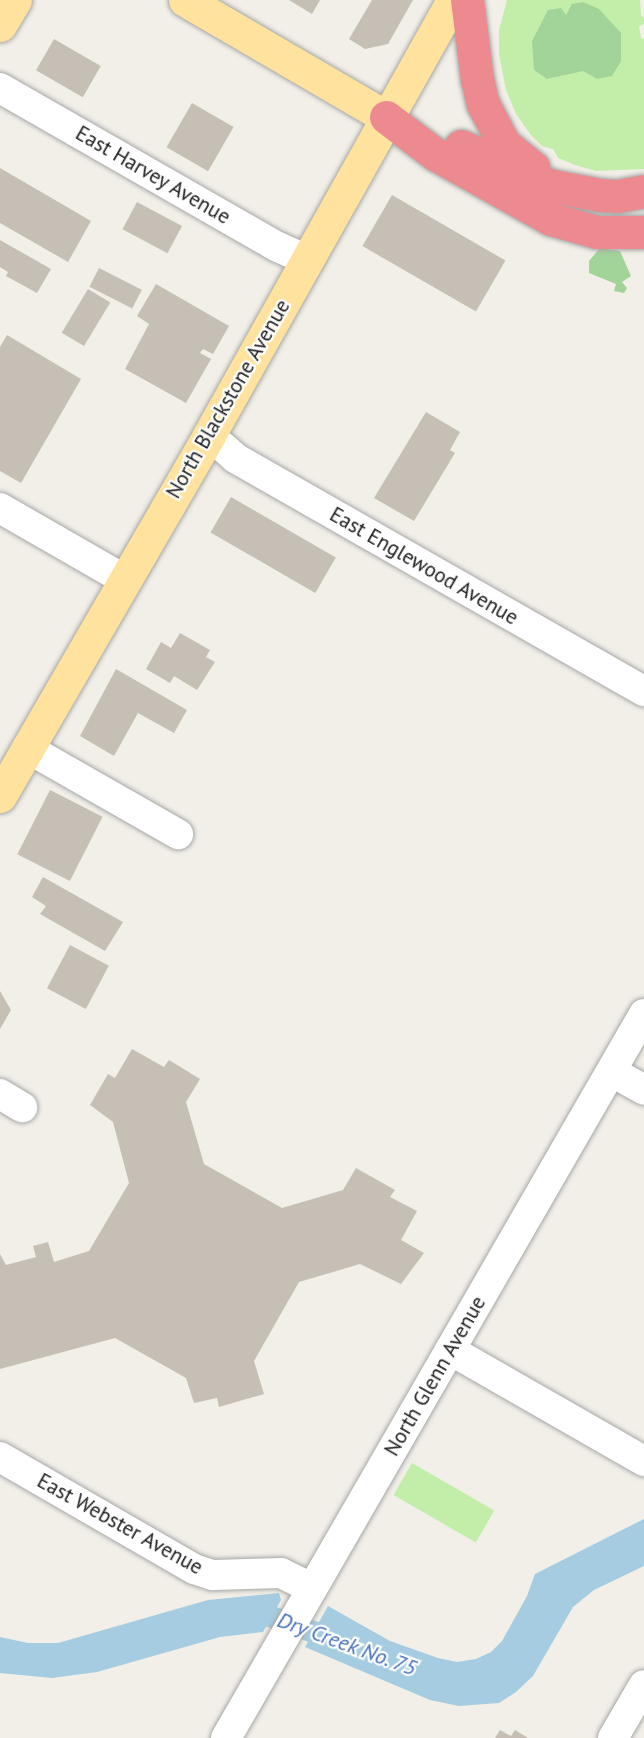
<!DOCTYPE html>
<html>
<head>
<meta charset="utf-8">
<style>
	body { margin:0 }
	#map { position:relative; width:644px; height:1738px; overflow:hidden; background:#f1efe7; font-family:"PT Sans",sans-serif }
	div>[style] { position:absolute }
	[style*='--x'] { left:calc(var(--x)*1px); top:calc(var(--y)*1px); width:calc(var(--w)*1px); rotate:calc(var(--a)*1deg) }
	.grass>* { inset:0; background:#c3eeaa; transform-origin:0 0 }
	.forest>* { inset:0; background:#a2d399 }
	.water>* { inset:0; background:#a5cce1 }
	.canal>* { height:22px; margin:-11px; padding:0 11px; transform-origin:11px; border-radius:11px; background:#a5cce1 }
	.building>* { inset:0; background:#c6bfb5; transform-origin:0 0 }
	.roads { filter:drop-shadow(0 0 2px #a7a7a7) drop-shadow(0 0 2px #a7a7a7) }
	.minor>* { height:30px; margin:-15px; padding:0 15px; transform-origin:15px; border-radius:15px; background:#fff }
	.major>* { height:33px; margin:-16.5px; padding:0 16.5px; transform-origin:16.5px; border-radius:16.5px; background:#ffe29e }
	.highway>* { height:33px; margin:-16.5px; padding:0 16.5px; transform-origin:16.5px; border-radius:16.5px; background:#ed8a90 }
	span { translate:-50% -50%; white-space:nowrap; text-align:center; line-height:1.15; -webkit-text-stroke:4.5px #fff; paint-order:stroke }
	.street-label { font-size:21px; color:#202020 }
	.water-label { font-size:22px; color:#4670b7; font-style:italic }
</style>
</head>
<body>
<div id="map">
	<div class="grass">
		<div style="clip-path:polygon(evenodd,507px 0,640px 0,641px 16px,644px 17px,644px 24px,639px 26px,641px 38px,644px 39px,644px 169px,596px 171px,575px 165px,558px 158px,553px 149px,542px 146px,530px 134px,516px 114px,506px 90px,499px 55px,499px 30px,507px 0,566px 16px,597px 79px,583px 70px,548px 79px,566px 16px)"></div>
		<div style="left:412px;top:1463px;width:95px;height:37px;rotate:30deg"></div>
	</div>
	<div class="forest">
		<div style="clip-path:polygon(583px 2px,599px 9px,621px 33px,621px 61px,612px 76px,597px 79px,583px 71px,547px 79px,534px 70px,532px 41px,548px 10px,561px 8px,566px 15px,572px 4px)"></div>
		<div style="clip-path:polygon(600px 248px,620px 251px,631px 276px,622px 282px,627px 288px,624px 293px,614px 291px,616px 284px,589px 273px,589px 261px)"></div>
	</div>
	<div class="water">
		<div style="clip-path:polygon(644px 1519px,644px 1566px,594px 1590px,573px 1607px,533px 1676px,516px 1692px,499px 1703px,459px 1706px,430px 1700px,305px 1647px,328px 1606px,390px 1641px,438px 1658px,457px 1662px,476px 1659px,491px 1652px,502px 1641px,527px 1596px,535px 1574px)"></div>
		<div style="clip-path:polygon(279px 1593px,281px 1600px,263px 1632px,220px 1637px,97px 1672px,52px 1678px,0 1673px,0 1637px,28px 1643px,58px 1643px,208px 1600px)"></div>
	</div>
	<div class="canal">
		<div style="--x:242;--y:1614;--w:19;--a:-3"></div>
		<div style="--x:261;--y:1613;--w:85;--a:19.9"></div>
	</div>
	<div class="building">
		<div style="clip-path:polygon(289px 0,320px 0,312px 14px)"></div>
		<div style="clip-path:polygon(372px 0,413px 0,388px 44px,365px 49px,349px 39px)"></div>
		<div style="left:54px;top:39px;width:54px;height:36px;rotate:30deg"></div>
		<div style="left:192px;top:103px;width:48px;height:51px;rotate:30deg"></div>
		<div style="clip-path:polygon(0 168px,91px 221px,68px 262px,0 223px)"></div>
		<div style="left:392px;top:195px;width:131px;height:59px;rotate:30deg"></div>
		<div style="left:137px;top:202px;width:51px;height:31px;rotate:28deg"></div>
		<div style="clip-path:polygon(0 240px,51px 269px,37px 293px,6px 276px,8px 272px,0 267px)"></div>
		<div style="left:99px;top:268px;width:48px;height:21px;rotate:27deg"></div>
		<div style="clip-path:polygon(156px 284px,229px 326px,213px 354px,203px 349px,200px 353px,211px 359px,186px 403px,125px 369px,149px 324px,137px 316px)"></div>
		<div style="left:88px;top:289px;width:26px;height:51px;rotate:31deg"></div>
		<div style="clip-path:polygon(7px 335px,81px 379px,21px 483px,0 471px,0 347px)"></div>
		<div style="clip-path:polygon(426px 412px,460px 432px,450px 450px,455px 453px,414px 521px,374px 498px)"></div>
		<div style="left:231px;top:497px;width:121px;height:41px;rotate:30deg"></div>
		<div style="clip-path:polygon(180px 633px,210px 650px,206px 657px,215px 662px,197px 690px,174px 676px,170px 683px,146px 669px,161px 642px,171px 648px)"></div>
		<div style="clip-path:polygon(116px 669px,187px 710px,174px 733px,138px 713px,114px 756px,80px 736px)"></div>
		<div style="left:50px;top:790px;width:59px;height:72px;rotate:27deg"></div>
		<div style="clip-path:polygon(43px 877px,123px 922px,105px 951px,40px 914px,46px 906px,32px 897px)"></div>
		<div style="left:70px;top:945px;width:44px;height:49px;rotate:28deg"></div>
		<div style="clip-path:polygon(0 991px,11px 1010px,0 1029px)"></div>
		<div style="clip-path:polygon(132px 1049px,164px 1067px,169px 1060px,200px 1079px,186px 1102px,204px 1164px,282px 1208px,343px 1190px,356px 1168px,395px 1190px,390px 1197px,417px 1211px,401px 1240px,424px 1253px,401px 1284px,360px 1264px,299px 1282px,254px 1361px,264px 1394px,219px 1407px,217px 1398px,194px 1403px,186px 1378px,115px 1338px,0 1369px,0 1254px,6px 1265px,36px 1257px,33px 1246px,48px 1242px,54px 1262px,89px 1251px,129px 1183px,113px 1122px,90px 1105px,108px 1074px,115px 1078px)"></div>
		<div style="clip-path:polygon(500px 1730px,511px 1736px,515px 1730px,528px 1738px,495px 1738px)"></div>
	</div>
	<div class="roads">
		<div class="minor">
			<div style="--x:0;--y:88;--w:320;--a:29.8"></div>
			<div style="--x:278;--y:247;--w:32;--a:24"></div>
			<div style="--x:209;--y:435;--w:35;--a:41"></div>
			<div style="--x:235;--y:458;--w:471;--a:29.7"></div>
			<div style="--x:0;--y:508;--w:144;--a:29.9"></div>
			<div style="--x:27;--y:748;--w:174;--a:29.7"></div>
			<div style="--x:612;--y:1072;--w:37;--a:29"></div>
			<div style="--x:0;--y:1094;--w:26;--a:31"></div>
			<div style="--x:450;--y:1350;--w:224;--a:29.8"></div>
			<div style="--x:0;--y:1457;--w:224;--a:30"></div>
			<div style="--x:194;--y:1569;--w:20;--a:18"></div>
			<div style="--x:213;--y:1575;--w:68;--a:-1.7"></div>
			<div style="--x:281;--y:1573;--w:34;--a:26"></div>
			<div style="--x:226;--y:1738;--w:836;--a:-60"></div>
			<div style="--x:613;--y:1738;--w:61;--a:-59.7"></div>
		</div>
		<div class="major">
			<div style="--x:185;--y:0;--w:233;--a:30.2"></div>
			<div style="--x:0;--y:25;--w:29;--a:-59"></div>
			<div style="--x:0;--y:796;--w:417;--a:-59.9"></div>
			<div style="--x:209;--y:435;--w:499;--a:-60.7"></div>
		</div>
		<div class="highway">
			<div style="--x:467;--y:0;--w:80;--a:82.8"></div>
			<div style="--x:477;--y:79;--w:26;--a:77"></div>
			<div style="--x:483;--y:104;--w:45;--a:62.3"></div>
			<div style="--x:504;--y:144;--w:38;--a:39"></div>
			<div style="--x:386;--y:117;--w:61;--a:37.1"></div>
			<div style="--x:435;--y:154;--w:133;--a:29.3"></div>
			<div style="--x:551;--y:219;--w:48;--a:15.8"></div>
			<div style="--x:597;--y:232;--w:47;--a:0"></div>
			<div style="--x:461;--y:146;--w:71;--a:25.1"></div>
			<div style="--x:525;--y:176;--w:30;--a:20"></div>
			<div style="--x:553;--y:186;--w:48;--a:10.8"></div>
			<div style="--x:600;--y:195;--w:17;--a:3"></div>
			<div style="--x:617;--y:196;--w:27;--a:-10"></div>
		</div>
	</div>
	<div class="street-label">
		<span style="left:153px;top:175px;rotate:30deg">East Harvey Avenue</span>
		<span style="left:228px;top:399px;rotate:-60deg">North Blackstone Avenue</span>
		<span style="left:424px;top:566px;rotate:30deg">East Englewood Avenue</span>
		<span style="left:435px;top:1376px;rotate:-60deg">North Glenn Avenue</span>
		<span style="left:120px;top:1524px;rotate:29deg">East Webster Avenue</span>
	</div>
	<div class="water-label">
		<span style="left:347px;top:1644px;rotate:20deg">Dry Creek No. 75</span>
	</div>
</div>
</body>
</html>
